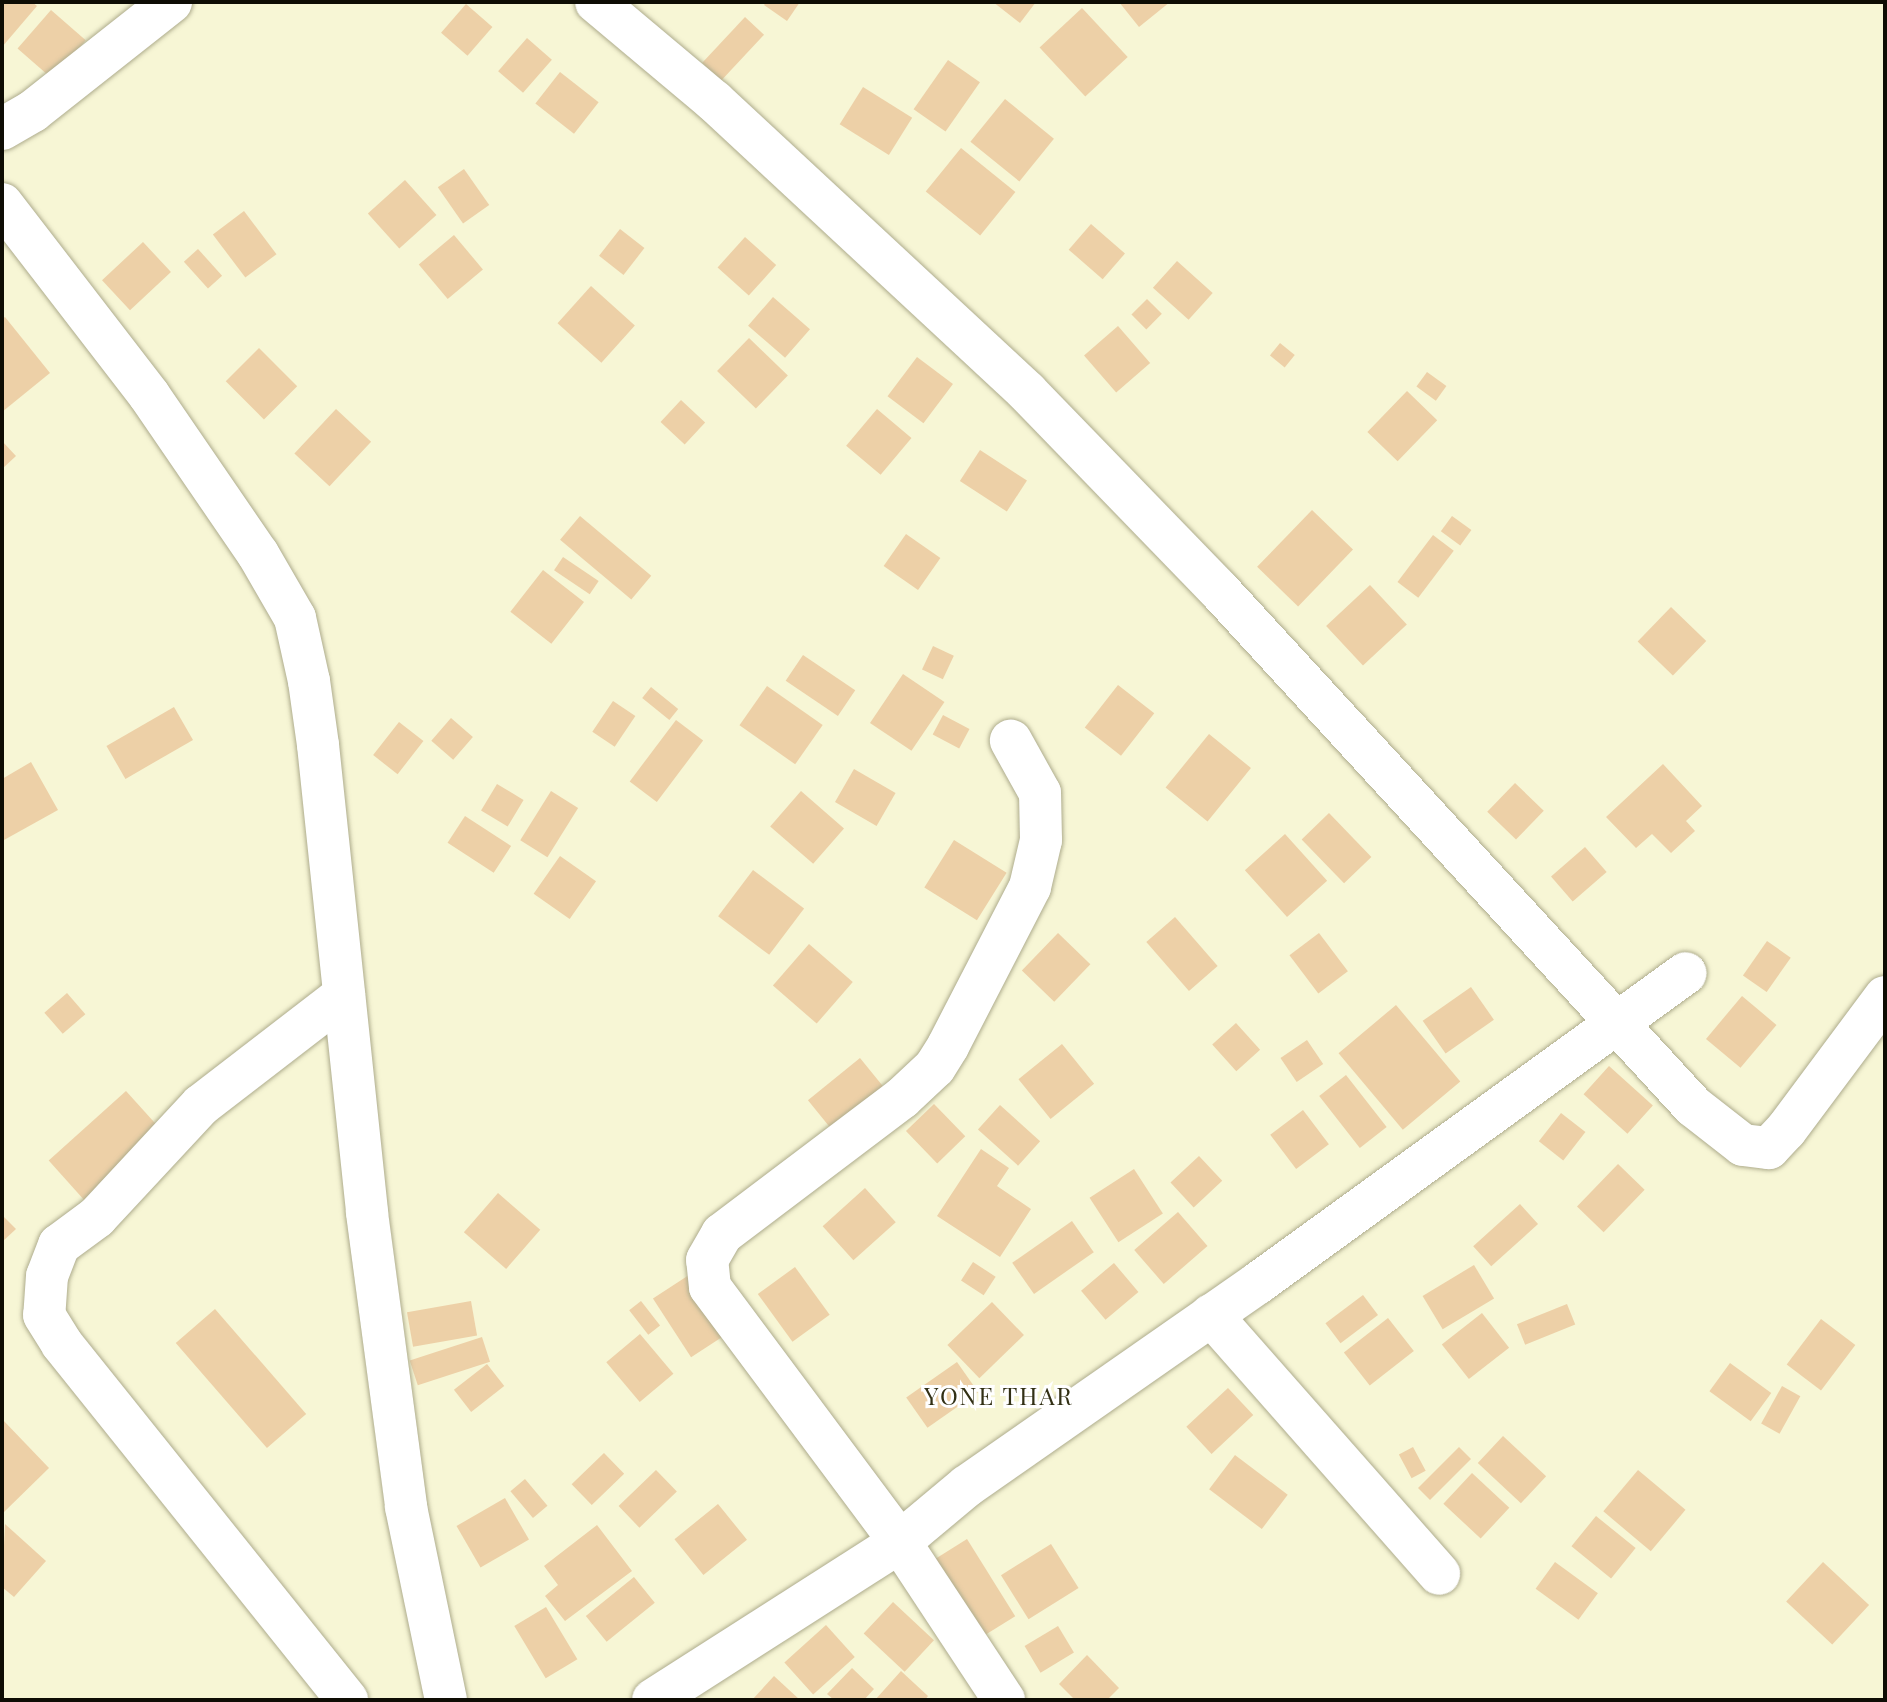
<!DOCTYPE html>
<html>
<head>
<meta charset="utf-8">
<style>
	body { margin:0 }
	#map { position:relative; width:1887px; height:1702px; overflow:hidden; background:#f7f6d5; font-family:"Playfair Display",serif }
	div>[style] { position:absolute }
	[style*='--x'] { left:calc(var(--x)*1px); top:calc(var(--y)*1px); width:calc(var(--w)*1px); rotate:calc(var(--a)*1deg) }
	.building>* { inset:0; background:#edd0a7; transform-origin:0 0 }
	.roads { filter:drop-shadow(0 0 2px #aeac8d) drop-shadow(0 0 2px #aeac8d) }
	.minor>* { height:42px; margin:-21px; padding:0 21px; transform-origin:21px; border-radius:21px; background:#fff }
	span { translate:-50% -50%; white-space:nowrap; text-align:center; line-height:1.15; -webkit-text-stroke:6px #fff; paint-order:stroke }
	.quarter-label { font-size:24px; color:#323015; letter-spacing:2px }
	.frame { position:absolute; inset:0; border:4px solid #0e0d04; pointer-events:none }
</style>
</head>
<body>
<div id="map">
	<div class="building">
		<div style="clip-path:polygon(2px 2px,32px 2px,37px 6px,2px 47px)"></div>
		<div style="clip-path:polygon(766px 2px,800px 2px,787px 21px,764px 5px)"></div>
		<div style="clip-path:polygon(993px 2px,1036px 2px,1020px 23px)"></div>
		<div style="clip-path:polygon(1119px 2px,1170px 2px,1139px 27px)"></div>
		<div style="left:466px;top:4px;width:35px;height:38px;rotate:41deg"></div>
		<div style="left:1082px;top:8px;width:67px;height:58px;rotate:47deg"></div>
		<div style="left:51px;top:10px;width:46px;height:51px;rotate:41deg"></div>
		<div style="left:745px;top:17px;width:26px;height:63px;rotate:43deg"></div>
		<div style="left:527px;top:38px;width:33px;height:44px;rotate:41deg"></div>
		<div style="left:948px;top:60px;width:39px;height:60px;rotate:35deg"></div>
		<div style="left:560px;top:72px;width:49px;height:40px;rotate:38deg"></div>
		<div style="left:863px;top:87px;width:58px;height:44px;rotate:32deg"></div>
		<div style="left:1005px;top:99px;width:63px;height:55px;rotate:39deg"></div>
		<div style="left:961px;top:148px;width:70px;height:56px;rotate:39deg"></div>
		<div style="left:464px;top:169px;width:44px;height:32px;rotate:55deg"></div>
		<div style="left:405px;top:180px;width:47px;height:50px;rotate:48deg"></div>
		<div style="left:244px;top:211px;width:54px;height:39px;rotate:53deg"></div>
		<div style="left:1091px;top:224px;width:45px;height:34px;rotate:41deg"></div>
		<div style="left:620px;top:229px;width:31px;height:34px;rotate:38deg"></div>
		<div style="left:454px;top:235px;width:45px;height:46px;rotate:50deg"></div>
		<div style="left:745px;top:237px;width:42px;height:41px;rotate:42deg"></div>
		<div style="left:143px;top:242px;width:41px;height:56px;rotate:47deg"></div>
		<div style="left:198px;top:249px;width:36px;height:19px;rotate:48deg"></div>
		<div style="left:1177px;top:261px;width:48px;height:36px;rotate:42deg"></div>
		<div style="left:591px;top:286px;width:59px;height:50px;rotate:42deg"></div>
		<div style="left:773px;top:297px;width:49px;height:38px;rotate:41deg"></div>
		<div style="left:1147px;top:299px;width:21px;height:22px;rotate:45deg"></div>
		<div style="clip-path:polygon(5px 317px,50px 373px,2px 412px,2px 319px)"></div>
		<div style="left:1118px;top:326px;width:49px;height:45px;rotate:49deg"></div>
		<div style="left:749px;top:338px;width:54px;height:46px;rotate:44deg"></div>
		<div style="left:1280px;top:343px;width:19px;height:16px;rotate:39deg"></div>
		<div style="left:259px;top:348px;width:54px;height:47px;rotate:45deg"></div>
		<div style="left:917px;top:357px;width:45px;height:49px;rotate:37deg"></div>
		<div style="left:1427px;top:372px;width:24px;height:18px;rotate:36deg"></div>
		<div style="left:1407px;top:391px;width:42px;height:57px;rotate:44deg"></div>
		<div style="left:681px;top:400px;width:33px;height:30px;rotate:43deg"></div>
		<div style="left:336px;top:409px;width:48px;height:61px;rotate:43deg"></div>
		<div style="left:877px;top:409px;width:45px;height:48px;rotate:40deg"></div>
		<div style="clip-path:polygon(2px 441px,16px 456px,2px 469px)"></div>
		<div style="left:980px;top:450px;width:56px;height:37px;rotate:33deg"></div>
		<div style="left:1312px;top:510px;width:57px;height:79px;rotate:44deg"></div>
		<div style="left:580px;top:516px;width:93px;height:31px;rotate:40deg"></div>
		<div style="left:1452px;top:516px;width:24px;height:19px;rotate:36deg"></div>
		<div style="left:906px;top:534px;width:42px;height:39px;rotate:35deg"></div>
		<div style="left:1433px;top:535px;width:26px;height:59px;rotate:37deg"></div>
		<div style="left:563px;top:557px;width:43px;height:16px;rotate:34deg"></div>
		<div style="left:543px;top:570px;width:52px;height:53px;rotate:38deg"></div>
		<div style="left:1370px;top:585px;width:54px;height:60px;rotate:47deg"></div>
		<div style="left:1671px;top:607px;width:49px;height:48px;rotate:44deg"></div>
		<div style="left:933px;top:646px;width:23px;height:26px;rotate:25deg"></div>
		<div style="left:803px;top:655px;width:63px;height:31px;rotate:34deg"></div>
		<div style="left:903px;top:674px;width:50px;height:59px;rotate:34deg"></div>
		<div style="left:1118px;top:685px;width:46px;height:54px;rotate:38deg"></div>
		<div style="left:767px;top:686px;width:68px;height:48px;rotate:35deg"></div>
		<div style="left:651px;top:687px;width:35px;height:14px;rotate:39deg"></div>
		<div style="left:613px;top:701px;width:27px;height:37px;rotate:34deg"></div>
		<div style="left:174px;top:707px;width:38px;height:78px;rotate:60deg"></div>
		<div style="left:943px;top:715px;width:30px;height:22px;rotate:28deg"></div>
		<div style="left:451px;top:718px;width:29px;height:30px;rotate:41deg"></div>
		<div style="left:676px;top:720px;width:34px;height:77px;rotate:37deg"></div>
		<div style="left:399px;top:722px;width:31px;height:42px;rotate:38deg"></div>
		<div style="left:1209px;top:734px;width:54px;height:69px;rotate:39deg"></div>
		<div style="clip-path:polygon(31px 762px,58px 810px,4px 840px,2px 779px)"></div>
		<div style="clip-path:polygon(1663px 764px,1702px 806px,1686px 821px,1695px 831px,1671px 853px,1652px 834px,1636px 848px,1606px 817px)"></div>
		<div style="left:854px;top:769px;width:48px;height:38px;rotate:30deg"></div>
		<div style="left:1515px;top:783px;width:40px;height:40px;rotate:44deg"></div>
		<div style="left:497px;top:784px;width:31px;height:31px;rotate:31deg"></div>
		<div style="left:551px;top:791px;width:32px;height:58px;rotate:32deg"></div>
		<div style="left:801px;top:791px;width:57px;height:47px;rotate:41deg"></div>
		<div style="left:1329px;top:813px;width:61px;height:38px;rotate:46deg"></div>
		<div style="left:465px;top:816px;width:55px;height:32px;rotate:33deg"></div>
		<div style="left:1285px;top:834px;width:63px;height:54px;rotate:48deg"></div>
		<div style="left:954px;top:840px;width:62px;height:56px;rotate:32deg"></div>
		<div style="left:1585px;top:847px;width:33px;height:45px;rotate:49deg"></div>
		<div style="left:560px;top:856px;width:44px;height:46px;rotate:35deg"></div>
		<div style="left:753px;top:870px;width:64px;height:58px;rotate:37deg"></div>
		<div style="left:1175px;top:917px;width:65px;height:38px;rotate:49deg"></div>
		<div style="left:1058px;top:933px;width:45px;height:52px;rotate:44deg"></div>
		<div style="left:1319px;top:933px;width:48px;height:37px;rotate:53deg"></div>
		<div style="left:1767px;top:941px;width:29px;height:42px;rotate:35deg"></div>
		<div style="left:809px;top:944px;width:58px;height:55px;rotate:41deg"></div>
		<div style="left:1471px;top:987px;width:40px;height:59px;rotate:55deg"></div>
		<div style="left:67px;top:993px;width:28px;height:30px;rotate:49deg"></div>
		<div style="left:1742px;top:996px;width:45px;height:56px;rotate:40deg"></div>
		<div style="left:1396px;top:1005px;width:100px;height:75px;rotate:50deg"></div>
		<div style="left:1236px;top:1023px;width:36px;height:32px;rotate:48deg"></div>
		<div style="left:1307px;top:1040px;width:29px;height:32px;rotate:56deg"></div>
		<div style="left:1062px;top:1044px;width:51px;height:56px;rotate:51deg"></div>
		<div style="left:860px;top:1058px;width:41px;height:67px;rotate:51deg"></div>
		<div style="left:1609px;top:1066px;width:59px;height:38px;rotate:42deg"></div>
		<div style="left:1346px;top:1075px;width:66px;height:34px;rotate:52deg"></div>
		<div style="left:126px;top:1091px;width:59px;height:104px;rotate:48deg"></div>
		<div style="left:934px;top:1104px;width:45px;height:39px;rotate:46deg"></div>
		<div style="left:1000px;top:1105px;width:54px;height:33px;rotate:42deg"></div>
		<div style="left:1303px;top:1110px;width:43px;height:41px;rotate:53deg"></div>
		<div style="left:1561px;top:1113px;width:31px;height:36px;rotate:38deg"></div>
		<div style="clip-path:polygon(981px 1149px,1009px 1168px,997px 1186px,1031px 1209px,1000px 1257px,937px 1216px)"></div>
		<div style="left:1199px;top:1156px;width:34px;height:39px;rotate:47deg"></div>
		<div style="left:1618px;top:1164px;width:37px;height:59px;rotate:44deg"></div>
		<div style="left:1134px;top:1169px;width:53px;height:53px;rotate:57deg"></div>
		<div style="left:865px;top:1188px;width:46px;height:57px;rotate:48deg"></div>
		<div style="left:498px;top:1193px;width:56px;height:52px;rotate:41deg"></div>
		<div style="left:1520px;top:1204px;width:27px;height:63px;rotate:48deg"></div>
		<div style="left:1178px;top:1212px;width:45px;height:58px;rotate:49deg"></div>
		<div style="clip-path:polygon(2px 1215px,16px 1229px,2px 1242px)"></div>
		<div style="left:1072px;top:1221px;width:38px;height:73px;rotate:55deg"></div>
		<div style="left:973px;top:1262px;width:27px;height:22px;rotate:33deg"></div>
		<div style="left:1114px;top:1263px;width:38px;height:43px;rotate:50deg"></div>
		<div style="left:1474px;top:1265px;width:39px;height:60px;rotate:59deg"></div>
		<div style="left:795px;top:1267px;width:59px;height:46px;rotate:54deg"></div>
		<div style="left:689px;top:1275px;width:70px;height:43px;rotate:57deg"></div>
		<div style="left:1363px;top:1295px;width:25px;height:47px;rotate:53deg"></div>
		<div style="left:471px;top:1301px;width:35px;height:65px;rotate:80deg"></div>
		<div style="left:641px;top:1301px;width:31px;height:15px;rotate:52deg"></div>
		<div style="left:992px;top:1302px;width:46px;height:62px;rotate:46deg"></div>
		<div style="left:1567px;top:1304px;width:22px;height:54px;rotate:68deg"></div>
		<div style="left:215px;top:1309px;width:139px;height:52px;rotate:49deg"></div>
		<div style="left:1482px;top:1313px;width:44px;height:51px;rotate:52deg"></div>
		<div style="left:1388px;top:1318px;width:42px;height:56px;rotate:52deg"></div>
		<div style="left:1821px;top:1319px;width:43px;height:57px;rotate:37deg"></div>
		<div style="left:640px;top:1334px;width:52px;height:44px;rotate:50deg"></div>
		<div style="left:482px;top:1337px;width:26px;height:76px;rotate:72deg"></div>
		<div style="left:957px;top:1362px;width:37px;height:62px;rotate:55deg"></div>
		<div style="left:1730px;top:1363px;width:51px;height:35px;rotate:36deg"></div>
		<div style="left:487px;top:1364px;width:28px;height:42px;rotate:52deg"></div>
		<div style="left:1782px;top:1386px;width:21px;height:43px;rotate:29deg"></div>
		<div style="left:1228px;top:1388px;width:37px;height:57px;rotate:47deg"></div>
		<div style="clip-path:polygon(2px 1419px,49px 1468px,2px 1514px)"></div>
		<div style="left:1503px;top:1436px;width:59px;height:37px;rotate:43deg"></div>
		<div style="left:1413px;top:1447px;width:27px;height:16px;rotate:62deg"></div>
		<div style="left:1459px;top:1447px;width:17px;height:58px;rotate:45deg"></div>
		<div style="left:604px;top:1453px;width:29px;height:45px;rotate:46deg"></div>
		<div style="left:1235px;top:1455px;width:66px;height:43px;rotate:37deg"></div>
		<div style="left:656px;top:1470px;width:30px;height:52px;rotate:46deg"></div>
		<div style="left:1638px;top:1470px;width:62px;height:54px;rotate:40deg"></div>
		<div style="left:1472px;top:1473px;width:51px;height:42px;rotate:43deg"></div>
		<div style="left:525px;top:1479px;width:35px;height:19px;rotate:50deg"></div>
		<div style="left:505px;top:1498px;width:48px;height:56px;rotate:60deg"></div>
		<div style="left:718px;top:1504px;width:46px;height:56px;rotate:51deg"></div>
		<div style="left:1596px;top:1516px;width:51px;height:39px;rotate:39deg"></div>
		<div style="clip-path:polygon(5px 1524px,46px 1561px,14px 1597px,2px 1587px)"></div>
		<div style="clip-path:polygon(597px 1525px,632px 1571px,565px 1621px,545px 1596px,558px 1585px,544px 1566px)"></div>
		<div style="left:967px;top:1539px;width:91px;height:38px;rotate:58deg"></div>
		<div style="left:1051px;top:1544px;width:52px;height:59px;rotate:58deg"></div>
		<div style="left:1555px;top:1562px;width:53px;height:33px;rotate:36deg"></div>
		<div style="left:1823px;top:1562px;width:63px;height:54px;rotate:43deg"></div>
		<div style="left:634px;top:1577px;width:33px;height:62px;rotate:51deg"></div>
		<div style="left:893px;top:1602px;width:56px;height:43px;rotate:43deg"></div>
		<div style="left:546px;top:1607px;width:61px;height:37px;rotate:59deg"></div>
		<div style="left:826px;top:1625px;width:43px;height:56px;rotate:48deg"></div>
		<div style="left:1058px;top:1626px;width:31px;height:39px;rotate:59deg"></div>
		<div style="clip-path:polygon(1087px 1655px,1119px 1688px,1107px 1700px,1075px 1700px,1059px 1684px)"></div>
		<div style="clip-path:polygon(852px 1668px,874px 1689px,864px 1700px,834px 1700px,827px 1694px)"></div>
		<div style="clip-path:polygon(901px 1671px,928px 1696px,925px 1700px,875px 1700px)"></div>
		<div style="clip-path:polygon(774px 1676px,800px 1700px,752px 1700px)"></div>
	</div>
	<div class="roads">
		<div class="minor">
			<div style="--x:596;--y:2;--w:154;--a:40"></div>
			<div style="--x:714;--y:101;--w:427;--a:42.9"></div>
			<div style="--x:1027;--y:392;--w:274;--a:45.9"></div>
			<div style="--x:1218;--y:589;--w:702;--a:47.42"></div>
			<div style="--x:1693;--y:1106;--w:63;--a:38"></div>
			<div style="--x:1743;--y:1145;--w:26;--a:7"></div>
			<div style="--x:1769;--y:1148;--w:25;--a:-47"></div>
			<div style="--x:1786;--y:1130;--w:166;--a:-53.3"></div>
			<div style="--x:2;--y:129;--w:36;--a:-30"></div>
			<div style="--x:33;--y:111;--w:176;--a:-38.3"></div>
			<div style="--x:2;--y:204;--w:241;--a:52.4"></div>
			<div style="--x:149;--y:395;--w:193;--a:55.6"></div>
			<div style="--x:258;--y:554;--w:74;--a:60"></div>
			<div style="--x:295;--y:618;--w:65;--a:77.5"></div>
			<div style="--x:309;--y:681;--w:65;--a:82"></div>
			<div style="--x:318;--y:745;--w:471;--a:84"></div>
			<div style="--x:367;--y:1213;--w:297;--a:82.4"></div>
			<div style="--x:406;--y:1507;--w:197;--a:78.3"></div>
			<div style="--x:344;--y:995;--w:180;--a:142.4"></div>
			<div style="--x:201;--y:1105;--w:153;--a:132.9"></div>
			<div style="--x:97;--y:1217;--w:47;--a:143.6"></div>
			<div style="--x:59;--y:1245;--w:33;--a:111"></div>
			<div style="--x:47;--y:1276;--w:39;--a:94"></div>
			<div style="--x:44;--y:1315;--w:34;--a:58"></div>
			<div style="--x:62;--y:1344;--w:456;--a:51.3"></div>
			<div style="--x:1211;--y:1315;--w:345;--a:48.6"></div>
			<div style="--x:653;--y:1700;--w:293;--a:-32.6"></div>
			<div style="--x:900;--y:1542;--w:87;--a:-39.9"></div>
			<div style="--x:967;--y:1486;--w:355;--a:-34.9"></div>
			<div style="--x:1258;--y:1283;--w:528;--a:-35.92"></div>
			<div style="--x:1004;--y:1700;--w:189;--a:-123.4"></div>
			<div style="--x:900;--y:1542;--w:318;--a:-126.7"></div>
			<div style="--x:710;--y:1287;--w:27;--a:-96"></div>
			<div style="--x:707;--y:1260;--w:30;--a:-60"></div>
			<div style="--x:722;--y:1234;--w:226;--a:-37.1"></div>
			<div style="--x:902;--y:1098;--w:45;--a:-43.2"></div>
			<div style="--x:935;--y:1067;--w:25;--a:-58"></div>
			<div style="--x:948;--y:1046;--w:179;--a:-62.7"></div>
			<div style="--x:1030;--y:887;--w:48;--a:-76.8"></div>
			<div style="--x:1041;--y:840;--w:47;--a:-91.2"></div>
			<div style="--x:1040;--y:793;--w:60;--a:-119.1"></div>
		</div>
	</div>
	<div class="quarter-label">
		<span style="left:999px;top:1396px">YONE THAR</span>
	</div>
	<div class="frame"></div>
</div>
</body>
</html>
